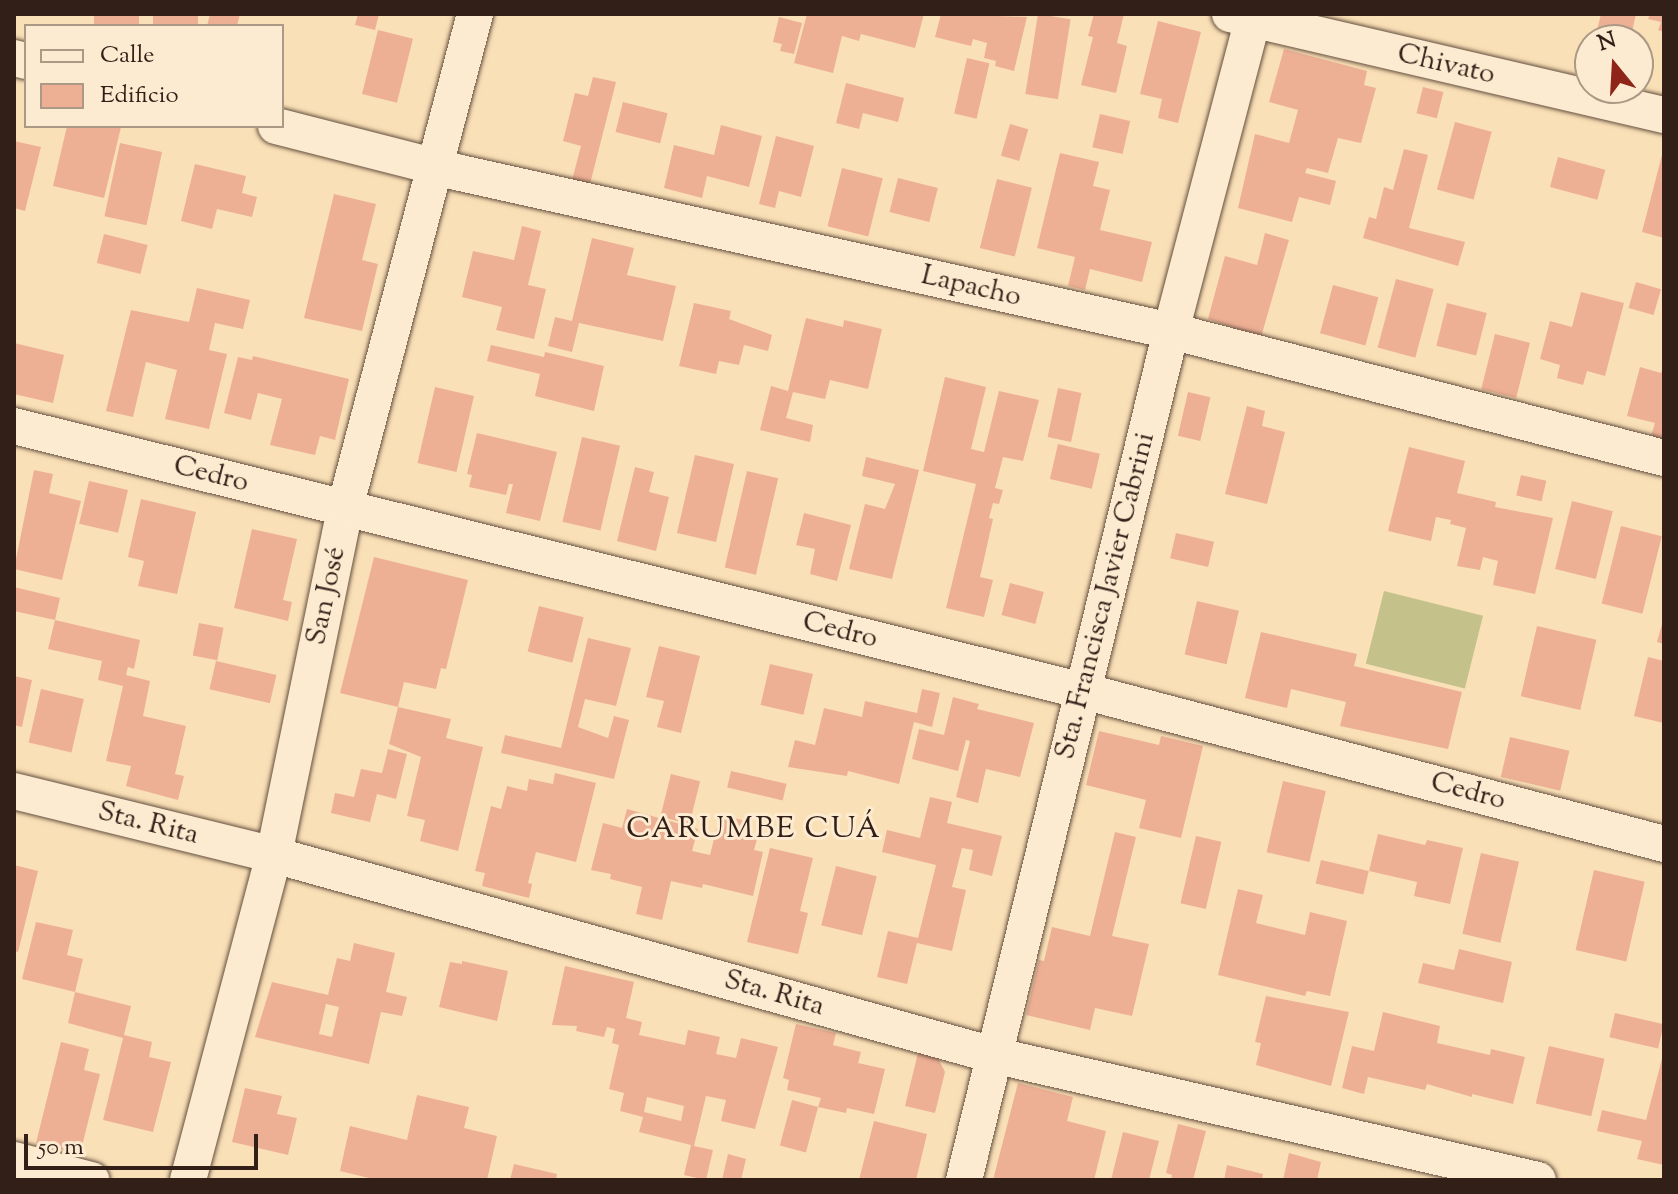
<!DOCTYPE html>
<html>
<head>
<meta charset="utf-8">
<style>
	body { margin:0 }
	#map { position:relative; width:1678px; height:1194px; overflow:hidden; background:#fae0b6; font-family:"Sorts Mill Goudy",serif }
	div>[style] { position:absolute }
	[style*='--x'] { left:calc(var(--x)*1px); top:calc(var(--y)*1px); width:calc(var(--w)*1px); rotate:calc(var(--a)*1deg) }
	.green>* { inset:0; background:#c4c18a; transform-origin:0 0 }
	.building>* { inset:0; background:#eeb095; transform-origin:0 0 }
	.roads { filter:drop-shadow(0 0 2px #644f40) drop-shadow(0 0 2px #644f40) }
	.minor>* { height:36px; margin:-18px; padding:0 18px; transform-origin:18px; border-radius:18px; background:#fcebd0 }
	span { translate:-50% -50%; white-space:nowrap; text-align:center; line-height:1.15; -webkit-text-stroke:6px #fcebd0; paint-order:stroke }
	.street-label { font-size:28px; color:#321f18 }
	.neighbourhood-label { font-size:30px; color:#321f18; letter-spacing:2px }
	.frame { position:absolute; inset:0; border:16px solid #321f18; pointer-events:none }
	.legend { position:absolute; left:24px; top:24px; width:260px; height:104px; box-sizing:border-box; background:#fcebd0; border:2px solid #ab9986; margin:0; padding:10px 14px; list-style:none; font-size:24px; color:#321f18 }
	.legend li { display:flex; align-items:center; gap:16px; height:40px }
	.legend b { width:40px; border:2px solid #ab9986 }
	.north { position:absolute; left:1574px; top:24px; width:80px; height:80px; box-sizing:border-box; background:#fcebd0; border:2px solid #ab9986; border-radius:50%; rotate:342deg; font-size:22px; font-weight:700; line-height:32px; text-align:center; color:#321f18 }
	.north::after { content:''; display:block; margin:auto; width:28px; height:36px; background:#8f2418; clip-path:polygon(50% 0,100% 100%,50% 72%,0 100%) }
	.scale { position:absolute; left:24px; top:1134px; width:234px; height:36px; box-sizing:border-box; border:4px solid #321f18; border-top:0; padding-left:10px; font-size:24px; line-height:28px; white-space:nowrap; color:#321f18; -webkit-text-stroke:6px #fcebd0; paint-order:stroke }
</style>
</head>
<body>
<div id="map">
	<div class="green">
		<div style="left:1384px;top:591px;width:102px;height:75px;rotate:14deg"></div>
	</div>
	<div class="building">
		<div style="left:94px;top:14px;width:45px;height:12px"></div>
		<div style="left:153px;top:14px;width:45px;height:12px"></div>
		<div style="clip-path:polygon(210px 14px,240px 14px,237px 26px,207px 26px)"></div>
		<div style="clip-path:polygon(358px 14px,379px 14px,375px 30px,355px 25px)"></div>
		<div style="clip-path:polygon(807px 14px,924px 14px,915px 48px,861px 34px,859px 41px,842px 36px,833px 73px,794px 63px)"></div>
		<div style="clip-path:polygon(941px 14px,1027px 17px,1014px 71px,995px 66px,996px 61px,984px 58px,987px 43px,973px 39px,971px 46px,935px 37px)"></div>
		<div style="left:1038px;top:14px;width:33px;height:81px;rotate:9deg"></div>
		<div style="clip-path:polygon(1094px 14px,1124px 14px,1117px 43px,1127px 46px,1116px 93px,1081px 85px,1093px 37px,1088px 36px)"></div>
		<div style="clip-path:polygon(1601px 14px,1636px 14px,1630px 40px,1595px 38px)"></div>
		<div style="clip-path:polygon(1650px 14px,1664px 14px,1664px 32px,1658px 30px,1661px 22px,1648px 19px)"></div>
		<div style="clip-path:polygon(779px 17px,802px 23px,794px 54px,780px 51px,782px 44px,773px 42px)"></div>
		<div style="clip-path:polygon(1158px 21px,1201px 32px,1178px 123px,1158px 118px,1162px 99px,1140px 94px)"></div>
		<div style="left:378px;top:30px;width:36px;height:66px;rotate:14deg"></div>
		<div style="clip-path:polygon(1284px 49px,1367px 71px,1364px 85px,1376px 88px,1361px 143px,1338px 138px,1328px 173px,1307px 168px,1305px 173px,1336px 181px,1330px 205px,1299px 197px,1292px 222px,1238px 208px,1255px 134px,1289px 143px,1298px 110px,1269px 102px)"></div>
		<div style="left:967px;top:58px;width:23px;height:57px;rotate:13deg"></div>
		<div style="clip-path:polygon(593px 77px,616px 82px,590px 184px,572px 180px,581px 146px,563px 141px,575px 93px,588px 96px)"></div>
		<div style="clip-path:polygon(846px 83px,904px 98px,898px 122px,863px 113px,859px 129px,836px 123px)"></div>
		<div style="left:1423px;top:87px;width:21px;height:27px;rotate:14deg"></div>
		<div style="left:623px;top:102px;width:46px;height:31px;rotate:14deg"></div>
		<div style="left:1100px;top:114px;width:31px;height:34px;rotate:13deg"></div>
		<div style="left:1455px;top:122px;width:38px;height:70px;rotate:15deg"></div>
		<div style="left:1010px;top:124px;width:19px;height:33px;rotate:16deg"></div>
		<div style="clip-path:polygon(721px 125px,762px 136px,749px 187px,707px 176px,702px 198px,664px 188px,674px 145px,714px 155px)"></div>
		<div style="clip-path:polygon(67px 126px,121px 127px,104px 198px,53px 186px)"></div>
		<div style="clip-path:polygon(776px 136px,814px 146px,801px 197px,779px 191px,775px 208px,759px 204px)"></div>
		<div style="clip-path:polygon(14px 141px,41px 147px,25px 211px,14px 208px)"></div>
		<div style="left:120px;top:143px;width:43px;height:75px;rotate:12deg"></div>
		<div style="clip-path:polygon(1404px 149px,1428px 155px,1409px 228px,1465px 242px,1458px 266px,1363px 238px,1369px 217px,1376px 219px,1384px 187px,1393px 190px)"></div>
		<div style="clip-path:polygon(1663px 151px,1664px 151px,1664px 238px,1642px 232px)"></div>
		<div style="clip-path:polygon(1060px 153px,1099px 162px,1093px 186px,1110px 190px,1100px 230px,1152px 242px,1142px 282px,1090px 269px,1085px 290px,1068px 286px,1075px 257px,1037px 248px)"></div>
		<div style="left:1558px;top:157px;width:49px;height:31px;rotate:15deg"></div>
		<div style="clip-path:polygon(195px 164px,246px 176px,242px 193px,257px 197px,252px 217px,217px 209px,212px 229px,181px 221px)"></div>
		<div style="left:842px;top:168px;width:42px;height:60px;rotate:14deg"></div>
		<div style="left:898px;top:178px;width:41px;height:35px;rotate:14deg"></div>
		<div style="left:997px;top:179px;width:36px;height:71px;rotate:14deg"></div>
		<div style="clip-path:polygon(334px 194px,376px 204px,362px 260px,378px 264px,362px 331px,304px 318px)"></div>
		<div style="clip-path:polygon(522px 226px,541px 231px,528px 285px,546px 289px,534px 339px,496px 330px,502px 307px,462px 297px,473px 251px,514px 260px)"></div>
		<div style="clip-path:polygon(1265px 233px,1289px 240px,1261px 337px,1208px 319px,1225px 256px,1257px 265px)"></div>
		<div style="left:104px;top:234px;width:45px;height:30px;rotate:14deg"></div>
		<div style="clip-path:polygon(592px 238px,634px 248px,627px 275px,676px 286px,663px 341px,579px 323px,572px 352px,548px 346px,555px 317px,572px 321px)"></div>
		<div style="left:1396px;top:279px;width:39px;height:71px;rotate:15deg"></div>
		<div style="left:1636px;top:282px;width:26px;height:27px;rotate:16deg"></div>
		<div style="left:1333px;top:285px;width:47px;height:50px;rotate:15deg"></div>
		<div style="clip-path:polygon(197px 288px,250px 300px,243px 329px,215px 323px,209px 350px,227px 354px,209px 429px,165px 419px,177px 370px,146px 362px,133px 417px,106px 411px,131px 310px,189px 322px)"></div>
		<div style="clip-path:polygon(1581px 292px,1624px 303px,1605px 376px,1587px 371px,1583px 385px,1557px 378px,1560px 365px,1540px 359px,1550px 321px,1572px 327px)"></div>
		<div style="clip-path:polygon(694px 303px,731px 311px,729px 319px,772px 335px,768px 351px,744px 345px,739px 365px,719px 361px,716px 374px,679px 366px)"></div>
		<div style="left:1447px;top:303px;width:41px;height:44px;rotate:14deg"></div>
		<div style="clip-path:polygon(806px 318px,843px 327px,844px 320px,882px 329px,868px 389px,830px 380px,825px 399px,793px 392px,786px 418px,813px 425px,810px 442px,760px 430px,771px 386px,788px 391px)"></div>
		<div style="left:1495px;top:334px;width:36px;height:57px;rotate:14deg"></div>
		<div style="clip-path:polygon(14px 343px,64px 355px,53px 403px,14px 394px)"></div>
		<div style="clip-path:polygon(491px 345px,544px 357px,545px 352px,604px 366px,594px 411px,535px 396px,540px 374px,487px 361px)"></div>
		<div style="clip-path:polygon(253px 356px,349px 379px,335px 440px,320px 436px,315px 455px,270px 445px,282px 399px,258px 393px,251px 420px,224px 413px,238px 357px,252px 360px)"></div>
		<div style="clip-path:polygon(1664px 366px,1664px 440px,1651px 436px,1655px 423px,1627px 416px,1640px 367px,1661px 373px)"></div>
		<div style="clip-path:polygon(945px 377px,986px 387px,971px 449px,984px 452px,999px 391px,1039px 400px,1023px 461px,1003px 457px,995px 488px,1003px 490px,999px 504px,993px 503px,989px 518px,993px 519px,980px 577px,993px 580px,984px 617px,946px 608px,976px 484px,923px 471px)"></div>
		<div style="left:435px;top:387px;width:40px;height:78px;rotate:13deg"></div>
		<div style="left:1058px;top:388px;width:24px;height:50px;rotate:12deg"></div>
		<div style="left:1188px;top:392px;width:23px;height:45px;rotate:13deg"></div>
		<div style="clip-path:polygon(1247px 406px,1265px 411px,1262px 426px,1285px 432px,1267px 504px,1225px 494px)"></div>
		<div style="clip-path:polygon(477px 433px,557px 452px,540px 521px,506px 513px,513px 484px,509px 484px,506px 495px,469px 487px,472px 475px,467px 474px)"></div>
		<div style="left:582px;top:437px;width:39px;height:87px;rotate:13deg"></div>
		<div style="left:1058px;top:444px;width:43px;height:36px;rotate:13deg"></div>
		<div style="clip-path:polygon(1409px 447px,1465px 461px,1457px 493px,1496px 502px,1495px 507px,1553px 518px,1535px 594px,1493px 585px,1498px 561px,1483px 557px,1480px 570px,1457px 566px,1466px 528px,1450px 524px,1451px 520px,1436px 517px,1431px 541px,1388px 531px)"></div>
		<div style="left:695px;top:455px;width:40px;height:80px;rotate:13deg"></div>
		<div style="clip-path:polygon(866px 457px,919px 470px,892px 579px,849px 569px,865px 504px,885px 509px,895px 484px,862px 476px)"></div>
		<div style="clip-path:polygon(635px 467px,654px 472px,649px 492px,669px 497px,656px 551px,617px 541px)"></div>
		<div style="clip-path:polygon(34px 470px,53px 474px,49px 493px,81px 501px,62px 580px,14px 569px)"></div>
		<div style="left:747px;top:471px;width:32px;height:99px;rotate:13deg"></div>
		<div style="left:1521px;top:475px;width:26px;height:21px;rotate:13deg"></div>
		<div style="left:89px;top:481px;width:40px;height:44px;rotate:13deg"></div>
		<div style="clip-path:polygon(141px 499px,196px 512px,177px 594px,138px 586px,144px 561px,128px 557px)"></div>
		<div style="left:1572px;top:501px;width:42px;height:70px;rotate:14deg"></div>
		<div style="clip-path:polygon(804px 513px,851px 525px,837px 581px,810px 574px,815px 549px,796px 545px)"></div>
		<div style="left:1621px;top:526px;width:42px;height:80px;rotate:14deg"></div>
		<div style="clip-path:polygon(252px 529px,297px 539px,283px 600px,292px 602px,288px 621px,234px 608px)"></div>
		<div style="left:1176px;top:533px;width:39px;height:26px;rotate:13deg"></div>
		<div style="clip-path:polygon(374px 557px,468px 580px,446px 669px,441px 668px,436px 689px,404px 682px,398px 707px,340px 693px)"></div>
		<div style="left:1010px;top:583px;width:35px;height:33px;rotate:15deg"></div>
		<div style="clip-path:polygon(14px 587px,60px 598px,55px 620px,14px 611px)"></div>
		<div style="left:1197px;top:601px;width:43px;height:55px;rotate:13deg"></div>
		<div style="left:539px;top:606px;width:46px;height:47px;rotate:14deg"></div>
		<div style="clip-path:polygon(1664px 617px,1664px 644px,1657px 642px)"></div>
		<div style="clip-path:polygon(55px 620px,140px 640px,134px 669px,128px 667px,126px 675px,150px 681px,143px 716px,186px 726px,175px 774px,184px 776px,178px 800px,126px 786px,131px 766px,106px 761px,123px 686px,98px 680px,102px 661px,48px 649px)"></div>
		<div style="left:199px;top:623px;width:25px;height:33px;rotate:11deg"></div>
		<div style="left:1537px;top:626px;width:61px;height:72px;rotate:13deg"></div>
		<div style="clip-path:polygon(1261px 632px,1357px 654px,1354px 666px,1462px 692px,1448px 749px,1340px 726px,1346px 702px,1291px 689px,1287px 708px,1245px 698px)"></div>
		<div style="clip-path:polygon(588px 638px,631px 648px,616px 706px,585px 699px,578px 727px,608px 738px,614px 716px,629px 720px,614px 779px,501px 753px,505px 735px,561px 748px)"></div>
		<div style="clip-path:polygon(659px 646px,700px 656px,681px 733px,657px 727px,664px 701px,646px 697px)"></div>
		<div style="clip-path:polygon(1648px 657px,1664px 661px,1664px 723px,1634px 716px)"></div>
		<div style="left:216px;top:661px;width:62px;height:29px;rotate:13deg"></div>
		<div style="left:770px;top:664px;width:44px;height:42px;rotate:13deg"></div>
		<div style="clip-path:polygon(14px 676px,32px 680px,22px 727px,14px 725px)"></div>
		<div style="left:41px;top:689px;width:44px;height:55px;rotate:13deg"></div>
		<div style="clip-path:polygon(922px 689px,940px 693px,932px 727px,914px 722px,899px 784px,848px 771px,847px 776px,788px 767px,795px 740px,815px 745px,824px 708px,862px 717px,865px 701px,917px 713px)"></div>
		<div style="clip-path:polygon(953px 697px,979px 704px,977px 709px,1034px 723px,1020px 777px,986px 769px,978px 803px,956px 797px,970px 741px,966px 740px,958px 771px,912px 759px,919px 729px,944px 735px)"></div>
		<div style="clip-path:polygon(398px 707px,451px 719px,446px 738px,483px 747px,458px 851px,420px 841px,425px 820px,407px 816px,421px 757px,389px 744px)"></div>
		<div style="clip-path:polygon(1099px 731px,1159px 745px,1161px 736px,1203px 746px,1181px 838px,1139px 828px,1146px 800px,1086px 785px)"></div>
		<div style="left:1510px;top:737px;width:61px;height:41px;rotate:13deg"></div>
		<div style="clip-path:polygon(388px 749px,407px 754px,396px 799px,377px 794px,370px 822px,331px 813px,335px 793px,354px 797px,361px 769px,382px 773px)"></div>
		<div style="left:731px;top:771px;width:57px;height:17px;rotate:13deg"></div>
		<div style="clip-path:polygon(555px 773px,596px 783px,576px 862px,536px 852px,528px 883px,532px 884px,529px 898px,482px 886px,485px 873px,475px 871px,491px 806px,501px 809px,507px 786px,527px 791px,529px 779px,553px 784px)"></div>
		<div style="left:671px;top:774px;width:30px;height:44px;rotate:14deg"></div>
		<div style="left:1283px;top:781px;width:44px;height:73px;rotate:13deg"></div>
		<div style="clip-path:polygon(930px 797px,952px 802px,947px 823px,1002px 836px,992px 876px,969px 870px,973px 850px,962px 848px,952px 887px,966px 890px,952px 951px,917px 943px,907px 984px,877px 977px,888px 931px,918px 938px,936px 865px,882px 852px,887px 830px,920px 838px)"></div>
		<div style="clip-path:polygon(627px 809px,698px 829px,692px 851px,710px 855px,720px 815px,746px 821px,743px 835px,757px 839px,754px 850px,763px 852px,753px 896px,703px 884px,702px 888px,671px 881px,662px 920px,636px 914px,642px 887px,610px 879px,611px 874px,591px 870px,603px 823px,622px 828px)"></div>
		<div style="clip-path:polygon(1115px 832px,1136px 837px,1112px 936px,1149px 944px,1132px 1016px,1095px 1008px,1090px 1030px,1026px 1015px,1039px 960px,1044px 961px,1052px 927px,1090px 936px)"></div>
		<div style="clip-path:polygon(1378px 834px,1425px 845px,1427px 840px,1463px 848px,1450px 904px,1414px 896px,1417px 882px,1369px 871px)"></div>
		<div style="left:1196px;top:836px;width:26px;height:69px;rotate:13deg"></div>
		<div style="clip-path:polygon(770px 848px,813px 858px,800px 911px,808px 913px,798px 954px,747px 942px)"></div>
		<div style="left:1481px;top:853px;width:39px;height:83px;rotate:13deg"></div>
		<div style="left:1321px;top:860px;width:49px;height:24px;rotate:13deg"></div>
		<div style="clip-path:polygon(14px 865px,38px 871px,18px 952px,14px 951px)"></div>
		<div style="left:836px;top:866px;width:42px;height:61px;rotate:14deg"></div>
		<div style="left:1594px;top:870px;width:52px;height:82px;rotate:13deg"></div>
		<div style="clip-path:polygon(1238px 889px,1263px 895px,1256px 923px,1305px 935px,1310px 912px,1347px 921px,1330px 996px,1307px 991px,1305px 996px,1218px 975px)"></div>
		<div style="clip-path:polygon(36px 922px,73px 930px,67px 955px,83px 959px,75px 992px,22px 979px)"></div>
		<div style="clip-path:polygon(evenodd,354px 943px,395px 953px,386px 992px,407px 997px,402px 1016px,381px 1012px,369px 1064px,255px 1037px,272px 982px,328px 995px,337px 958px,350px 961px,354px 943px,326px 1004px,339px 1007px,332px 1037px,319px 1034px,326px 1004px)"></div>
		<div style="clip-path:polygon(1459px 949px,1512px 962px,1503px 1003px,1418px 983px,1423px 963px,1454px 970px)"></div>
		<div style="clip-path:polygon(462px 961px,508px 971px,497px 1021px,439px 1007px,450px 962px,462px 964px)"></div>
		<div style="clip-path:polygon(evenodd,565px 966px,634px 982px,626px 1018px,642px 1022px,639px 1035px,685px 1045px,688px 1030px,720px 1037px,716px 1054px,736px 1058px,741px 1038px,778px 1047px,755px 1129px,721px 1121px,726px 1100px,706px 1096px,694px 1146px,713px 1150px,706px 1180px,684px 1175px,691px 1145px,639px 1132px,643px 1117px,620px 1111px,624px 1093px,609px 1089px,619px 1045px,612px 1043px,615px 1029px,607px 1027px,604px 1037px,576px 1031px,577px 1026px,552px 1025px,565px 966px,647px 1097px,684px 1106px,681px 1121px,644px 1112px,647px 1097px)"></div>
		<div style="clip-path:polygon(75px 992px,131px 1006px,124px 1035px,152px 1042px,149px 1057px,171px 1062px,153px 1132px,103px 1120px,123px 1038px,68px 1023px)"></div>
		<div style="clip-path:polygon(1266px 996px,1349px 1012px,1331px 1086px,1256px 1065px,1261px 1043px,1255px 1042px)"></div>
		<div style="clip-path:polygon(1383px 1012px,1440px 1026px,1437px 1043px,1490px 1055px,1491px 1049px,1525px 1057px,1513px 1104px,1472px 1094px,1472px 1097px,1427px 1084px,1425px 1090px,1368px 1077px,1364px 1094px,1342px 1088px,1352px 1046px,1374px 1051px)"></div>
		<div style="left:1615px;top:1013px;width:50px;height:25px;rotate:13deg"></div>
		<div style="clip-path:polygon(796px 1024px,836px 1033px,833px 1045px,861px 1052px,858px 1063px,885px 1069px,874px 1114px,847px 1108px,846px 1113px,818px 1107px,821px 1098px,787px 1090px,789px 1080px,783px 1078px)"></div>
		<div style="clip-path:polygon(61px 1042px,89px 1049px,84px 1070px,100px 1074px,80px 1154px,36px 1143px)"></div>
		<div style="left:1549px;top:1046px;width:57px;height:59px;rotate:13deg"></div>
		<div style="clip-path:polygon(1664px 1051px,1664px 1165px,1637px 1159px,1642px 1141px,1597px 1131px,1602px 1110px,1646px 1120px)"></div>
		<div style="clip-path:polygon(918px 1053px,938px 1058px,945px 1072px,935px 1113px,905px 1106px)"></div>
		<div style="clip-path:polygon(1018px 1083px,1073px 1097px,1067px 1121px,1106px 1131px,1094px 1180px,993px 1180px)"></div>
		<div style="clip-path:polygon(245px 1088px,282px 1096px,277px 1114px,297px 1118px,288px 1155px,232px 1142px)"></div>
		<div style="clip-path:polygon(417px 1095px,469px 1107px,464px 1128px,497px 1136px,487px 1180px,377px 1180px,340px 1171px,350px 1126px,407px 1140px)"></div>
		<div style="left:792px;top:1100px;width:27px;height:47px;rotate:15deg"></div>
		<div style="clip-path:polygon(874px 1121px,927px 1134px,916px 1180px,859px 1180px)"></div>
		<div style="clip-path:polygon(1178px 1124px,1206px 1131px,1193px 1180px,1171px 1180px,1172px 1175px,1166px 1173px)"></div>
		<div style="clip-path:polygon(1123px 1132px,1159px 1141px,1149px 1180px,1111px 1180px)"></div>
		<div style="clip-path:polygon(1289px 1153px,1321px 1162px,1317px 1180px,1283px 1180px)"></div>
		<div style="clip-path:polygon(728px 1154px,746px 1159px,741px 1180px,722px 1180px)"></div>
		<div style="clip-path:polygon(514px 1164px,557px 1174px,556px 1180px,510px 1180px)"></div>
		<div style="clip-path:polygon(1227px 1165px,1263px 1174px,1262px 1180px,1224px 1180px)"></div>
	</div>
	<div class="roads">
		<div class="minor">
			<div style="--x:1230;--y:14;--w:446;--a:13.1"></div>
			<div style="--x:14;--y:58;--w:12;--a:14"></div>
			<div style="--x:276;--y:126;--w:186;--a:14.3"></div>
			<div style="--x:456;--y:172;--w:732;--a:12.54"></div>
			<div style="--x:1171;--y:331;--w:509;--a:14.45"></div>
			<div style="--x:14;--y:426;--w:1101;--a:13.92"></div>
			<div style="--x:1083;--y:691;--w:601;--a:14.75"></div>
			<div style="--x:14;--y:791;--w:268;--a:13.8"></div>
			<div style="--x:274;--y:855;--w:746;--a:15.54"></div>
			<div style="--x:993;--y:1055;--w:559;--a:12.92"></div>
			<div style="--x:14;--y:1160;--w:80;--a:14.6"></div>
			<div style="--x:188;--y:1180;--w:336;--a:-75.2"></div>
			<div style="--x:274;--y:855;--w:354;--a:-78.4"></div>
			<div style="--x:345;--y:508;--w:511;--a:-75.26"></div>
			<div style="--x:964;--y:1180;--w:874;--a:-76.3"></div>
			<div style="--x:1171;--y:331;--w:328;--a:-75.3"></div>
		</div>
	</div>
	<div class="street-label">
		<span style="left:1446px;top:65px;rotate:13deg">Chivato</span>
		<span style="left:971px;top:287px;rotate:13deg">Lapacho</span>
		<span style="left:211px;top:475px;rotate:14deg">Cedro</span>
		<span style="left:327px;top:596px;rotate:-78deg">San José</span>
		<span style="left:1106px;top:596px;rotate:-76deg">Sta. Francisca Javier Cabrini</span>
		<span style="left:840px;top:631px;rotate:14deg">Cedro</span>
		<span style="left:1468px;top:792px;rotate:15deg">Cedro</span>
		<span style="left:148px;top:824px;rotate:14deg">Sta. Rita</span>
		<span style="left:774px;top:994px;rotate:16deg">Sta. Rita</span>
	</div>
	<div class="neighbourhood-label">
		<span style="left:754px;top:830px">CARUMBE CUÁ</span>
	</div>
	<div class="frame"></div>
	<ul class="legend">
	<li><b style="height:10px;background:#fcebd0"></b>Calle</li>
	<li><b style="height:22px;background:#eeb095"></b>Edificio</li>
	</ul>
	<div class="north">N</div>
	<div class="scale">50 m</div>
</div>
</body>
</html>
